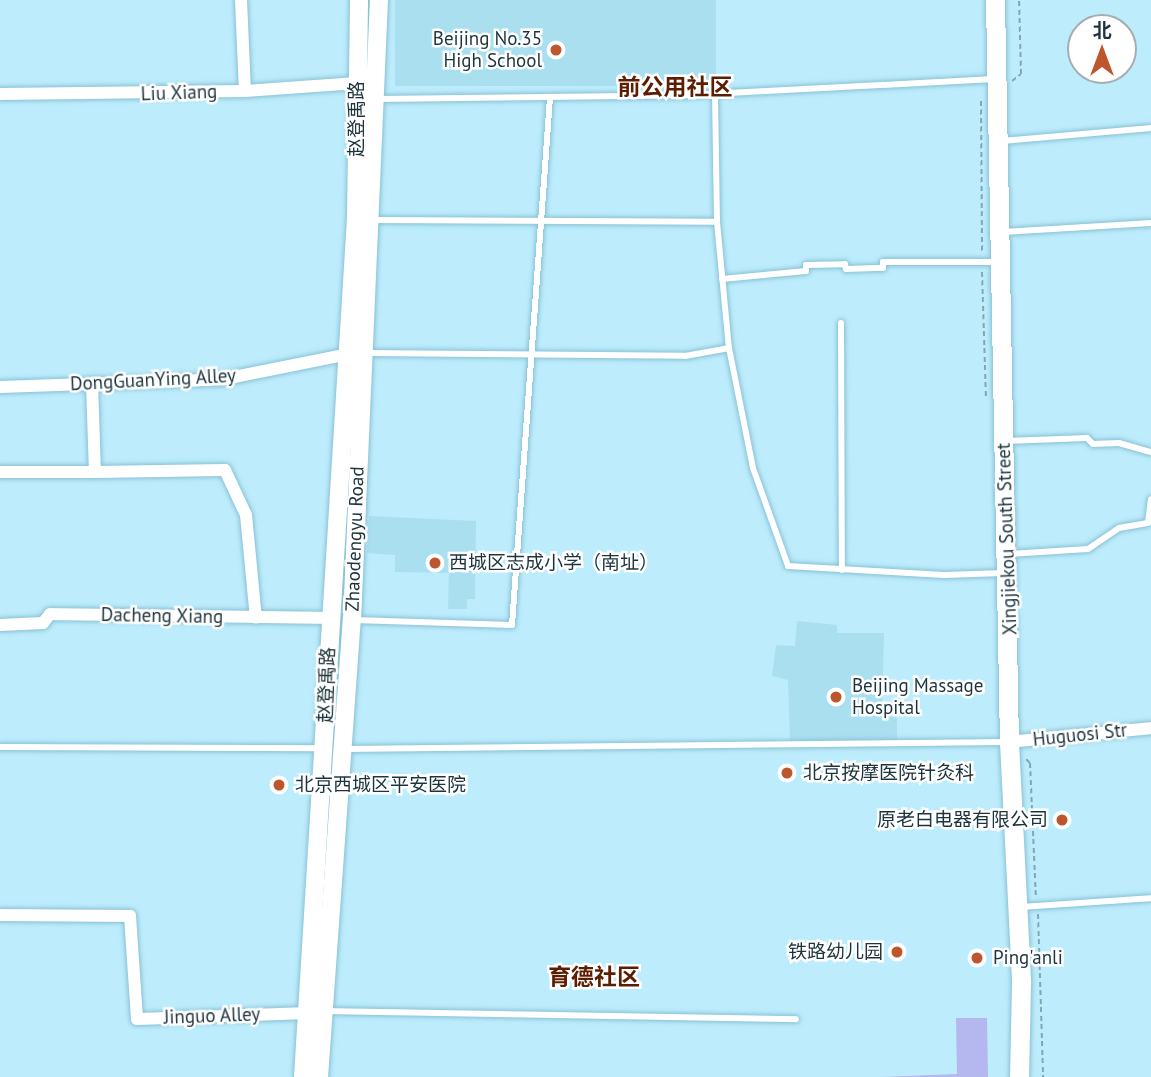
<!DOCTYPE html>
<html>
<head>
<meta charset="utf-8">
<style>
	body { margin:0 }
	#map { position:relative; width:1151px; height:1077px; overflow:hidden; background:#bdecfc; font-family:"PT Sans","Noto Sans SC",sans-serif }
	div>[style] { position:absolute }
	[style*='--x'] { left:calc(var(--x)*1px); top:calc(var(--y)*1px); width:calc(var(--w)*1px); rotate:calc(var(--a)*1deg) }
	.built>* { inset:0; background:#aadff0; transform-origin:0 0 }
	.green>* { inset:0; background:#b4b8ee }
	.path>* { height:2px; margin-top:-1px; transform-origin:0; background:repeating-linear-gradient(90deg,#80a7b4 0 5px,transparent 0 8.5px) }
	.roads { filter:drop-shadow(0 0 2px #88c2d6) drop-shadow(0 0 2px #88c2d6) }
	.service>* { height:6px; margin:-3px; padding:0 3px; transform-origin:3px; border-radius:3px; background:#fff }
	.minor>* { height:12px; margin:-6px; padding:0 6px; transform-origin:6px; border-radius:6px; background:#fff }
	.secondary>* { height:18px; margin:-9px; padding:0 9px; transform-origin:9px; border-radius:9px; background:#fff }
	.primary>* { height:19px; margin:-9.5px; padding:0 9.5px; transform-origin:9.5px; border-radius:9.5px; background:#fff }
	.dots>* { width:19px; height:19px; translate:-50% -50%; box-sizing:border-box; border:4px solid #fff; border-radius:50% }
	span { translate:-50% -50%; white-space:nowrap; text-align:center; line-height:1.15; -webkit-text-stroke:5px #fff; paint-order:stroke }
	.poi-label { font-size:19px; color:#1c343c }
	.right { translate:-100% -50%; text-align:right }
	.left { translate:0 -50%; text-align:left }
	.street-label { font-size:19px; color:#1c343c }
	.quarter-label { font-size:23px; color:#5d1d01; font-weight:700 }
	.north { position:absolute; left:1067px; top:14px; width:70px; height:70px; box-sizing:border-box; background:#fff; border:2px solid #a4aeb1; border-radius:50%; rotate:0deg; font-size:19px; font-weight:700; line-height:28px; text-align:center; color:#1c343c }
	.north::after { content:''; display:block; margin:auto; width:24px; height:32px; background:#bd562d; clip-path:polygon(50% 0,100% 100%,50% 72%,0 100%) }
</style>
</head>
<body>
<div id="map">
	<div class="built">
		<div style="left:395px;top:0;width:321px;height:86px"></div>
		<div style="clip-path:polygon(369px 516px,476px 521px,475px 599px,467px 599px,467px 609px,448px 609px,449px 573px,395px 572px,395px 555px,367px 553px)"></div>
		<div style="clip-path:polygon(797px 621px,837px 625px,837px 633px,884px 633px,882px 715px,897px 715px,897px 740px,790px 742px,788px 680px,772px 676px,776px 645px,795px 646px)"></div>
	</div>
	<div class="green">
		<div style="clip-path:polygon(956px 1018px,987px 1018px,988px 1077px,882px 1077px,957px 1074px)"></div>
	</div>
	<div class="path">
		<div style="--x:1012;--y:81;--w:11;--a:-38"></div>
		<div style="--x:1021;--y:74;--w:74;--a:-91.5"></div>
		<div style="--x:981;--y:101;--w:152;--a:89.6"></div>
		<div style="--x:982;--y:272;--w:124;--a:88.2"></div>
		<div style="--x:1026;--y:759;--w:6;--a:45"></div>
		<div style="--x:1030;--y:763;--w:135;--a:87.5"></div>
		<div style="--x:1038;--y:914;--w:163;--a:88.2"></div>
	</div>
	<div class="roads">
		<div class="service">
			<div style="--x:715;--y:94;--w:128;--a:89.1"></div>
			<div style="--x:717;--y:222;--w:127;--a:84.6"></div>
			<div style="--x:729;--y:348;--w:122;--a:78.7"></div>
			<div style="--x:753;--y:468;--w:104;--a:70.3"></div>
			<div style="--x:788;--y:566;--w:156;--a:3.3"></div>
			<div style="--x:944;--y:575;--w:59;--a:-1.9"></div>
			<div style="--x:377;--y:99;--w:313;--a:-0.7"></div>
			<div style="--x:690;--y:95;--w:304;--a:-3"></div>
			<div style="--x:1002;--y:141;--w:150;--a:-5"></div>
			<div style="--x:371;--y:220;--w:346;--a:0.3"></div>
			<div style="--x:1003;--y:232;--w:148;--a:-3.5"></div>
			<div style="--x:722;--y:279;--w:84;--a:-5.4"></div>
			<div style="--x:806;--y:271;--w:6;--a:-90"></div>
			<div style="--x:806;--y:265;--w:39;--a:-1"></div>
			<div style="--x:845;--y:264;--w:5;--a:79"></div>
			<div style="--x:846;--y:269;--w:37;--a:-2"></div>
			<div style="--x:883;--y:268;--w:6;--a:-90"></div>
			<div style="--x:883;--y:262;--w:113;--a:0"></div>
			<div style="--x:841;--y:323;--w:247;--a:89.8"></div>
			<div style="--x:365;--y:353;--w:320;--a:0.5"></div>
			<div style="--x:685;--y:356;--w:45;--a:-10.3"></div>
			<div style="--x:1005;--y:441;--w:82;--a:-2.1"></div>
			<div style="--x:1087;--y:438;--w:8;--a:45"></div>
			<div style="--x:1093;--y:444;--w:26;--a:-2"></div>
			<div style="--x:1119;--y:443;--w:33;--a:16"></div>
			<div style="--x:1009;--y:554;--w:79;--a:-3.6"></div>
			<div style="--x:1088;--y:549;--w:37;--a:-34"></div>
			<div style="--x:1119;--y:528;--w:29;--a:-10"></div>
			<div style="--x:1148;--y:523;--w:24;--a:-83"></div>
			<div style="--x:354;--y:620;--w:158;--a:1.8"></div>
			<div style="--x:512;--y:625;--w:529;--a:-85.88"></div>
			<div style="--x:0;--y:747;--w:323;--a:0.2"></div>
			<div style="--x:343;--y:749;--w:664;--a:-0.6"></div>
			<div style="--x:1020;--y:907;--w:131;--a:-3.9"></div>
			<div style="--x:326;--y:1011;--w:470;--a:1"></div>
		</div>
		<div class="minor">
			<div style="--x:241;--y:0;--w:91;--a:87.5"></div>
			<div style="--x:0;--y:94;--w:245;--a:-0.7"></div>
			<div style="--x:245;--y:91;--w:112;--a:-4.1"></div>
			<div style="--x:92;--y:383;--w:89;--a:88.1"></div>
			<div style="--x:95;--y:472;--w:130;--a:-0.9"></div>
			<div style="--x:225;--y:470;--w:50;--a:65"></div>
			<div style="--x:246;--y:515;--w:103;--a:84.5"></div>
			<div style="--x:0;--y:387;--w:224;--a:-2"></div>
			<div style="--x:224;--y:379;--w:133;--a:-11.3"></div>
			<div style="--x:0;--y:472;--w:95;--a:0"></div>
			<div style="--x:0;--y:625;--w:43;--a:-2.7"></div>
			<div style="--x:43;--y:623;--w:11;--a:-52"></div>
			<div style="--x:50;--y:614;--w:279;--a:0.8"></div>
			<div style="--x:1009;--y:742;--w:143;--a:-5.6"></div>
			<div style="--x:0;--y:915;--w:130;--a:0.4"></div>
			<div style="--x:130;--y:916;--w:103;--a:86.1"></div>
			<div style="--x:137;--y:1019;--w:172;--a:-2"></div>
		</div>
		<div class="secondary">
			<div style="--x:303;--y:1077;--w:861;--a:-86.47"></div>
			<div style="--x:356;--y:218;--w:218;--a:-89.2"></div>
			<div style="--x:319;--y:1077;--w:458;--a:-85.9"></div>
			<div style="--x:352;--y:620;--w:621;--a:-87.51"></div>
		</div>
		<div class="primary">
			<div style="--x:995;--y:0;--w:742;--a:88.92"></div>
			<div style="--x:1009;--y:742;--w:241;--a:87.1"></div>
			<div style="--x:1021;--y:983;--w:94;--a:91.2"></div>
		</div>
	</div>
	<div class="dots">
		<div style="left:556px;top:50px;background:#bd562d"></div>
		<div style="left:435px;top:563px;background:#bd562d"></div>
		<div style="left:836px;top:697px;background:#bd562d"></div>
		<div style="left:787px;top:773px;background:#bd562d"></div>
		<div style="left:279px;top:785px;background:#bd562d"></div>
		<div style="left:1062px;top:820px;background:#bd562d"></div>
		<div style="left:897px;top:952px;background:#bd562d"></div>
		<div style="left:977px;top:958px;background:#bd562d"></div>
	</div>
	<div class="poi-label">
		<span class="right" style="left:542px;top:50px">Beijing No.35<br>High School</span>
		<span class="left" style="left:449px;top:563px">西城区志成小学（南址）</span>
		<span class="left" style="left:852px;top:697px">Beijing Massage<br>Hospital</span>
		<span class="left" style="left:803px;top:773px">北京按摩医院针灸科</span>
		<span class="left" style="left:295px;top:785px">北京西城区平安医院</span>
		<span class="right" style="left:1048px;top:820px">原老白电器有限公司</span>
		<span class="right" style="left:883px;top:952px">铁路幼儿园</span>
		<span class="left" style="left:993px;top:958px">Ping'anli</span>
	</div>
	<div class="street-label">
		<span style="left:179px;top:93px;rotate:-2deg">Liu Xiang</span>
		<span style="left:357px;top:119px;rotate:-90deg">赵登禹路</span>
		<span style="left:153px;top:380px;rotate:-3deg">DongGuanYing Alley</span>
		<span style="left:355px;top:539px;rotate:-88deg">Zhaodengyu Road</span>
		<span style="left:1007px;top:539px;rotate:-92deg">Xingjiekou South Street</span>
		<span style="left:162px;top:616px;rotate:1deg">Dacheng Xiang</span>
		<span style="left:327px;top:685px;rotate:-88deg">赵登禹路</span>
		<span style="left:1080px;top:735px;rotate:-6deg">Huguosi Str</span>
		<span style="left:212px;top:1016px;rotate:-2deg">Jinguo Alley</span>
	</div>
	<div class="quarter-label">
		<span style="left:675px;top:87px">前公用社区</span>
		<span style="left:594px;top:977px">育德社区</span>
	</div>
	<div class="north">北</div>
</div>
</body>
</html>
